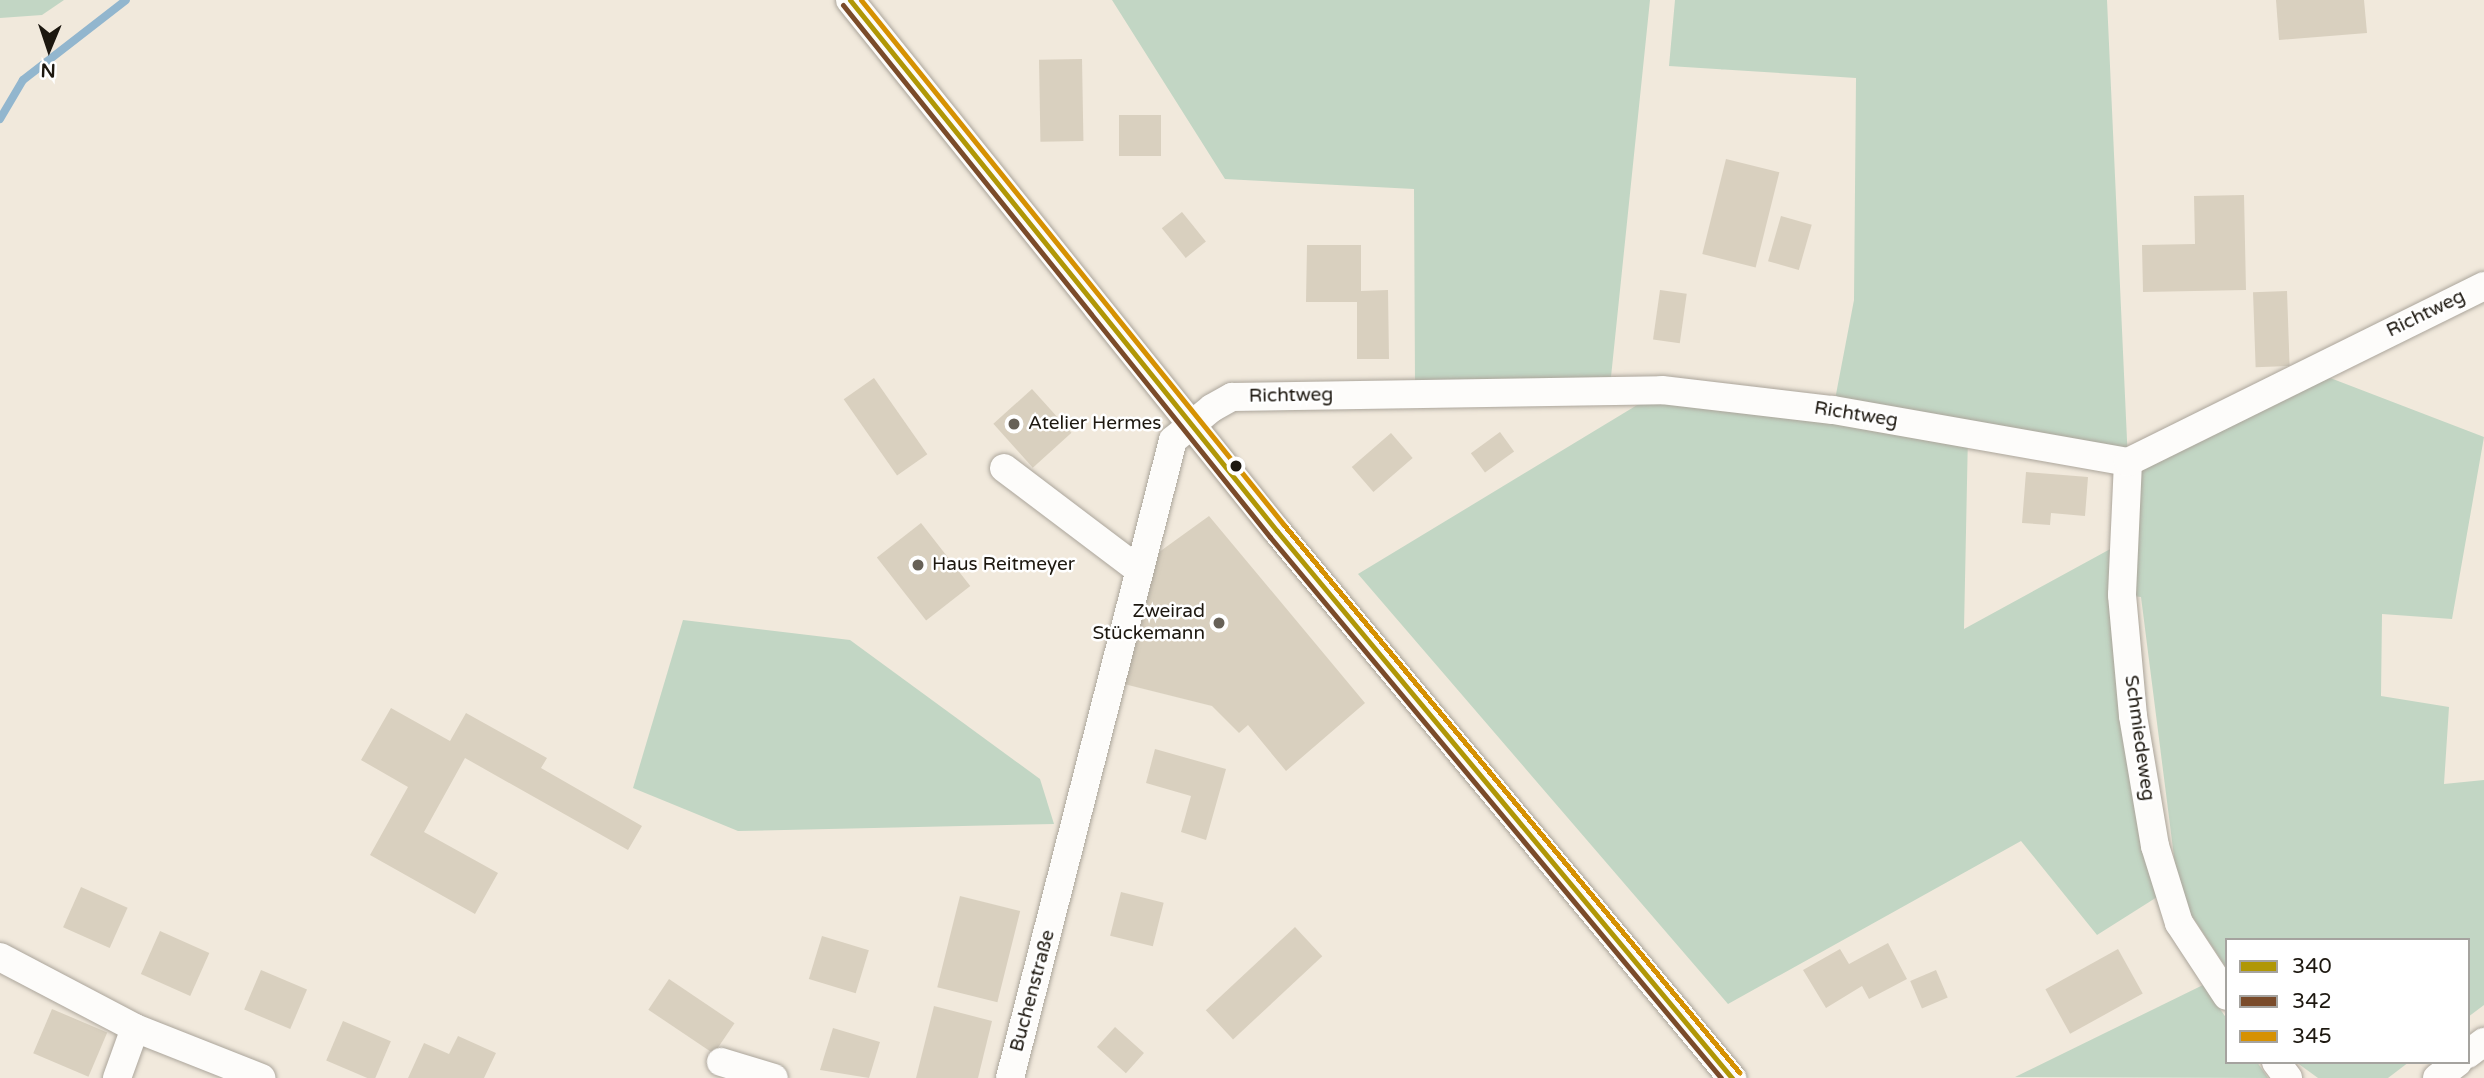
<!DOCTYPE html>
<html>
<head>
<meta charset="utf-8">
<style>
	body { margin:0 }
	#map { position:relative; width:2484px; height:1078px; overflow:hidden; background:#f1e9dc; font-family:"Varela Round",sans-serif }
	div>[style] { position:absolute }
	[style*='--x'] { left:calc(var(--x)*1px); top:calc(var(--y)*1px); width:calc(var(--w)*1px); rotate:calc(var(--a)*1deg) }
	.green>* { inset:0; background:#c2d6c4 }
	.stream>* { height:8px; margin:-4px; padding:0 4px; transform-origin:4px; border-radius:4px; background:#92b6ce }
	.building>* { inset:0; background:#d9d0bf; transform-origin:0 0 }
	.roads { filter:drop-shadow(0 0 2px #aba59b) drop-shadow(0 0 2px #aba59b) }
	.minor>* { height:28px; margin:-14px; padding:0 14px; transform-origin:14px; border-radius:14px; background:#fdfcfa }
	.bus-1>* { height:5px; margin:-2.5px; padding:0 2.5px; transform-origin:2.5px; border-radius:2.5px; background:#b09706 }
	.bus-2>* { height:5px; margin:-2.5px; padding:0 2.5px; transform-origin:2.5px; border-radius:2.5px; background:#7a4b2a }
	.bus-3>* { height:5px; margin:-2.5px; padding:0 2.5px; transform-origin:2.5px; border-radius:2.5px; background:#d69102 }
	.dots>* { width:19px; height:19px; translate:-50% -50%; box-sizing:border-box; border:4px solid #fff; border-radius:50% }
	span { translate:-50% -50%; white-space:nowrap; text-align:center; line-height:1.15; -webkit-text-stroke:5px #fff; paint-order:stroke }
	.street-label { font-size:19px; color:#1d1810 }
	.poi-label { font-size:19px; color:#1d1810 }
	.left { translate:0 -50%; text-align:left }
	.right { translate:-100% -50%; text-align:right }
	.legend { position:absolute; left:2225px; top:938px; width:245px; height:126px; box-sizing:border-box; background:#fff; border:2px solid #a5a39f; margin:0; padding:9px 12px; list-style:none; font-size:21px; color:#1d1810 }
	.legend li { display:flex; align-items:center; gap:14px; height:35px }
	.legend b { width:35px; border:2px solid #a5a39f }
	.north { position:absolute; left:14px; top:14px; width:70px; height:70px; -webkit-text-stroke:5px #fff; paint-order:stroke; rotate:182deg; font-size:19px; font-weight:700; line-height:28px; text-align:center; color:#1d1810 }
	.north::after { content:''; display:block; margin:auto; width:24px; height:32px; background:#1d1810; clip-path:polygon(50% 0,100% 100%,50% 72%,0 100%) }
</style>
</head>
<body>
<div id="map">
	<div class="green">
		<div style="clip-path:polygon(0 0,64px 0,42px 15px,0 18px)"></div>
		<div style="clip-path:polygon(1112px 0,1650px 0,1611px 377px,1415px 382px,1414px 189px,1225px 179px)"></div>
		<div style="clip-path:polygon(evenodd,1675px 0,2107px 0,2128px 462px,2312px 371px,2484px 437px,2452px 619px,2382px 614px,2381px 696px,2449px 707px,2444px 784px,2484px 780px,2484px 1005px,2468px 1017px,2468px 940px,2227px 940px,2227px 969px,2179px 896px,2141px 597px,2123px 595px,2165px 892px,2097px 935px,2021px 841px,1728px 1004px,1358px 574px,1662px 390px,1833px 410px,1854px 300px,1856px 78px,1669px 66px,1675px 0,1968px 434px,2128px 462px,2125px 541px,1964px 629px,1968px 434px)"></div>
		<div style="clip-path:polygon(683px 620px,850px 640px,1040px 779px,1054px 824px,738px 831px,633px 788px)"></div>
		<div style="clip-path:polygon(2203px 985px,2227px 1019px,2227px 1062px,2257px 1062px,2268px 1078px,2015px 1077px)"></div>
		<div style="clip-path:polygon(2296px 1062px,2409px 1062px,2388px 1078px,2318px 1078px)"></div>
	</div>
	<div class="stream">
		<div style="--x:0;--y:119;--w:45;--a:-59.5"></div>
		<div style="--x:23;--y:80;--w:130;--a:-37.8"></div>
	</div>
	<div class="building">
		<div style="clip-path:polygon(2276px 0,2364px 0,2367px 33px,2279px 40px)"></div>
		<div style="left:1082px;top:59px;width:82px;height:43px;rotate:89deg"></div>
		<div style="left:1119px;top:115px;width:42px;height:41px"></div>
		<div style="left:1726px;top:159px;width:55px;height:98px;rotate:14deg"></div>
		<div style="clip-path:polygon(2244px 195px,2246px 290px,2143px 292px,2142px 245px,2195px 244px,2194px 196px)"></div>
		<div style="left:1182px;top:212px;width:38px;height:26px;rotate:51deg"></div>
		<div style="left:1781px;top:216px;width:32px;height:47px;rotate:16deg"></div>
		<div style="clip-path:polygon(1307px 245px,1361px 245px,1361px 291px,1388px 290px,1389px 359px,1357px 359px,1357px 302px,1306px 302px)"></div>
		<div style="left:1660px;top:290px;width:27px;height:50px;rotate:8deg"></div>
		<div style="left:2287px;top:291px;width:75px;height:34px;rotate:88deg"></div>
		<div style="left:874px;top:378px;width:93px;height:37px;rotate:55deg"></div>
		<div style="left:1032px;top:389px;width:59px;height:52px;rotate:48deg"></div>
		<div style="left:1500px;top:432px;width:24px;height:36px;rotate:54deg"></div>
		<div style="left:1391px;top:433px;width:33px;height:52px;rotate:49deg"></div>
		<div style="clip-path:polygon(2026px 472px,2088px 477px,2085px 516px,2051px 513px,2050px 525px,2022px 523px)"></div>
		<div style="clip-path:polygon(1209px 516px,1365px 703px,1286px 771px,1248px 725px,1239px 733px,1212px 706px,1124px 684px,1155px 555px)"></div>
		<div style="left:921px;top:523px;width:80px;height:56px;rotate:52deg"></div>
		<div style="clip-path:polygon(391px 708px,450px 741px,466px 713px,547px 758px,541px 768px,642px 826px,628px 850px,465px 758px,424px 832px,498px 873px,475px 914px,370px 855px,408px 787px,361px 760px)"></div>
		<div style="clip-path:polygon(1155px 749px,1226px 769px,1206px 840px,1181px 832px,1191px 796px,1146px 783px)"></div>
		<div style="left:81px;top:887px;width:51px;height:44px;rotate:24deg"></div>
		<div style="left:1121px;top:892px;width:44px;height:45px;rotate:14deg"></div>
		<div style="left:960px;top:896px;width:62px;height:94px;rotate:14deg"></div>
		<div style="left:1295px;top:927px;width:40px;height:122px;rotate:47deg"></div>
		<div style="left:160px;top:931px;width:54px;height:47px;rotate:24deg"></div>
		<div style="left:822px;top:936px;width:49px;height:45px;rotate:17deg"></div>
		<div style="clip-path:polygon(1888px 943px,1907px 979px,1869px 999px,1862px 986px,1826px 1008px,1803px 970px,1840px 949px,1849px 964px)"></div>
		<div style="left:2118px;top:949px;width:51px;height:83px;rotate:61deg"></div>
		<div style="left:261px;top:970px;width:50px;height:43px;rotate:23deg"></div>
		<div style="left:1936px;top:970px;width:30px;height:28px;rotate:67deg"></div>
		<div style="left:669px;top:979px;width:79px;height:37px;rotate:34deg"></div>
		<div style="clip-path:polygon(934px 1006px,992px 1021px,978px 1078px,916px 1078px)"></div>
		<div style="left:52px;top:1009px;width:60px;height:48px;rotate:23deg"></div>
		<div style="left:343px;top:1021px;width:52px;height:43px;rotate:23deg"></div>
		<div style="left:1115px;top:1027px;width:39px;height:27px;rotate:42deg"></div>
		<div style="clip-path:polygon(833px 1028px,880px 1042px,869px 1078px,820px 1070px)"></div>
		<div style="clip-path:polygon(458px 1036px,496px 1053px,484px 1078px,408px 1078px,424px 1043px,449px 1054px)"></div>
	</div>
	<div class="roads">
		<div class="minor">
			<div style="--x:850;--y:0;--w:681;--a:51.2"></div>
			<div style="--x:1277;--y:531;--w:712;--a:50.25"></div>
			<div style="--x:2128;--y:462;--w:133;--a:92.6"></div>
			<div style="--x:2122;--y:595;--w:121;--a:84.8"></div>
			<div style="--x:2133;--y:716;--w:132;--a:80.4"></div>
			<div style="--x:2155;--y:846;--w:81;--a:72.7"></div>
			<div style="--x:2179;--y:923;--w:87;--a:56.7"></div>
			<div style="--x:1004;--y:468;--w:169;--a:37.1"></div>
			<div style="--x:0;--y:957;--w:153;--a:27.7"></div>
			<div style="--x:2468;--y:1054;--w:20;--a:-37"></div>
			<div style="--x:721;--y:1062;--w:55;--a:16.8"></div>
			<div style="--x:2276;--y:1062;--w:20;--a:53"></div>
			<div style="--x:117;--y:1078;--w:53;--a:-70.2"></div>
			<div style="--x:135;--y:1028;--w:136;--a:21.6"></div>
			<div style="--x:1010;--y:1078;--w:658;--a:-75.67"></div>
			<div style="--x:1173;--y:440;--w:50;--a:-39.4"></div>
			<div style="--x:1212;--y:408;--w:23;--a:-29"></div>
			<div style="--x:1232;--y:397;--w:430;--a:-0.9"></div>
			<div style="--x:1662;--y:390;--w:172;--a:6.7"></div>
			<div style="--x:1833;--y:410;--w:300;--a:10"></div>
			<div style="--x:2128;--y:462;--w:397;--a:-26.3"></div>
			<div style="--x:2437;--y:1078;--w:26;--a:-37"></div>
		</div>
	</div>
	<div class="bus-1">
		<div style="--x:850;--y:0;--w:681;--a:51.2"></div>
		<div style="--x:1277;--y:531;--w:712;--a:50.25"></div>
	</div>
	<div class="bus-2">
		<div style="--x:843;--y:5;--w:682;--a:51.25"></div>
		<div style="--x:1270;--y:537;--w:704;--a:50.18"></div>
	</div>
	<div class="bus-3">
		<div style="--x:861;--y:0;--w:674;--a:51.14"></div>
		<div style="--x:1284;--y:525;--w:712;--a:50.25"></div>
	</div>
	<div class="dots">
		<div style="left:1014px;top:424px;background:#676157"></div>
		<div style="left:1236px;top:466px;background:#1d1810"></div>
		<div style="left:918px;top:565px;background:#676157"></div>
		<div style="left:1219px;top:623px;background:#676157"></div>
	</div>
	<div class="street-label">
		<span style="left:2426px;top:314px;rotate:-26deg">Richtweg</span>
		<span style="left:1291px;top:396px;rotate:-1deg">Richtweg</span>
		<span style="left:1856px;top:415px;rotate:9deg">Richtweg</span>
		<span style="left:2139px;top:738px;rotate:82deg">Schmiedeweg</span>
		<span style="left:1033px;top:991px;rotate:-75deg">Buchenstraße</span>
	</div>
	<div class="poi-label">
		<span class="left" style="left:1028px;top:424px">Atelier Hermes</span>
		<span class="left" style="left:932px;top:565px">Haus Reitmeyer</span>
		<span class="right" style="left:1205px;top:623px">Zweirad<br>Stückemann</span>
	</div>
	<ul class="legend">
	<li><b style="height:9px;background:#b09706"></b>340</li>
	<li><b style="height:9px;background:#7a4b2a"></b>342</li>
	<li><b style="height:9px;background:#d69102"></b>345</li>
	</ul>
	<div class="north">N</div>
</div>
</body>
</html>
